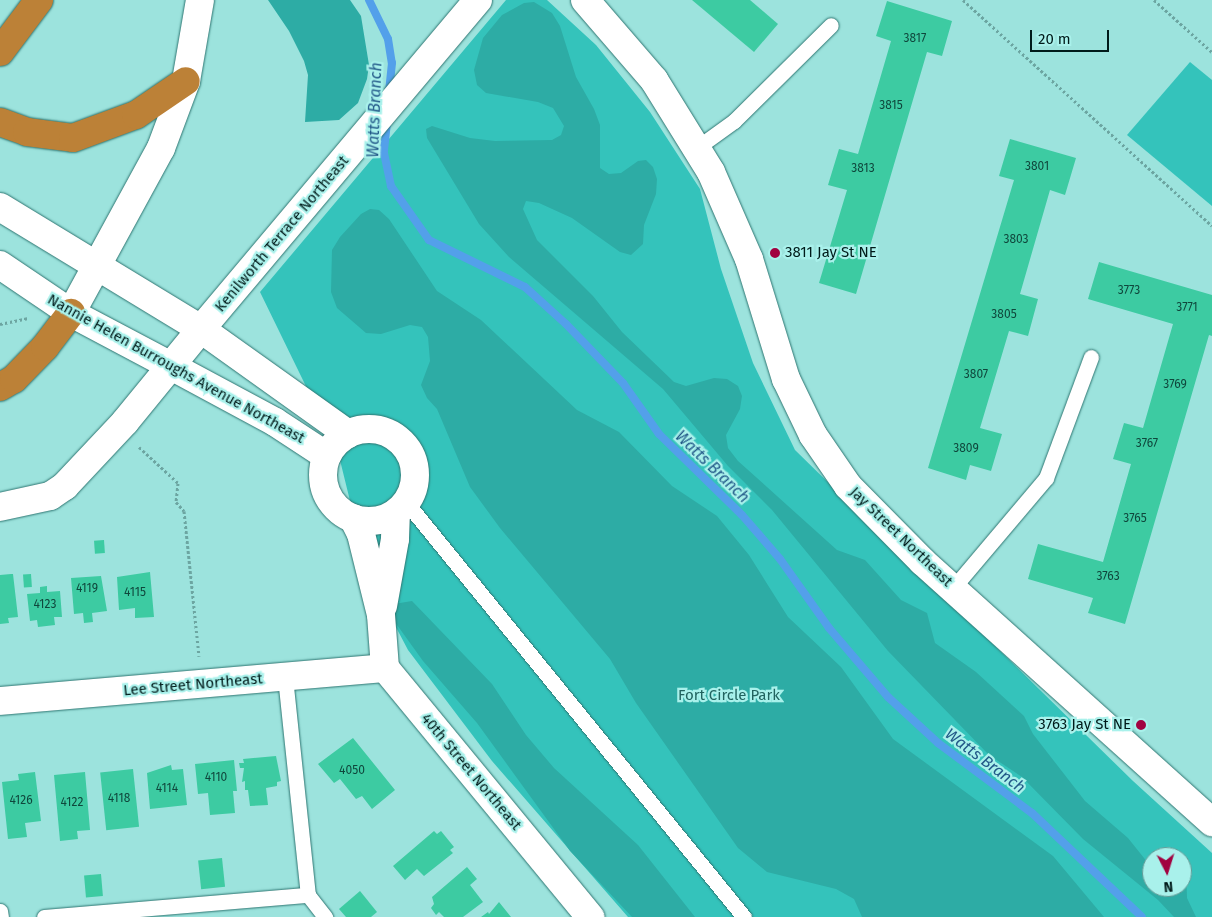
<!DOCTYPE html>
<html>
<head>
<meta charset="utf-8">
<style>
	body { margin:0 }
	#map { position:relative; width:1212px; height:917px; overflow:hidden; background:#9ce3dd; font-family:"Fira Sans",sans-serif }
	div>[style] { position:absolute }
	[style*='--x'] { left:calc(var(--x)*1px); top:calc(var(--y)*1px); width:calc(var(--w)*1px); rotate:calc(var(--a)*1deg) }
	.green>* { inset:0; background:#34c3bb }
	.forest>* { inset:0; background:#2daca5 }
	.stream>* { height:8px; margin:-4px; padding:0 4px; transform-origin:4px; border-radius:4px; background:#53a0ea }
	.building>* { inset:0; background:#3dcba2; transform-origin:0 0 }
	.path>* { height:3px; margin-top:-1.5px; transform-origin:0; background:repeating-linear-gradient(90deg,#6ca5a1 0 2.5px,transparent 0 5px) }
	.roads { filter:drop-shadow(0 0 1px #2e7571) drop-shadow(0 0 1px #2e7571) }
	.lane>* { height:15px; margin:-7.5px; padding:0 7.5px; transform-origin:7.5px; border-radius:7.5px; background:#fff }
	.street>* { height:28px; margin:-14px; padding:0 14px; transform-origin:14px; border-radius:14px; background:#fff }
	.street>.ring { margin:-14px; padding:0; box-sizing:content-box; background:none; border:28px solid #fff; border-radius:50% }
	.secondary>* { height:28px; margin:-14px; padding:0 14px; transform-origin:14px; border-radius:14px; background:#fff }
	.highway>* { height:28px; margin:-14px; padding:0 14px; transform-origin:14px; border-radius:14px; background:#bc8137 }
	.dots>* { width:14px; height:14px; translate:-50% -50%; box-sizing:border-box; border:2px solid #a9f1eb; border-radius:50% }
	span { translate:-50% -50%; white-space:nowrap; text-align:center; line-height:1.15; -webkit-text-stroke:4.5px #a9f1eb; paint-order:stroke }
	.number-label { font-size:12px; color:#0f473c }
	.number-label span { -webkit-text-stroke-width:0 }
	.street-label { font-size:15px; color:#001b1a }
	.poi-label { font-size:15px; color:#001b1a }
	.left { translate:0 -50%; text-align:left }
	.right { translate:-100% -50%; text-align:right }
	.park-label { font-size:15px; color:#21635f }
	.water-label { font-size:16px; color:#225888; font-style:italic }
	.north { position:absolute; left:1142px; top:847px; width:50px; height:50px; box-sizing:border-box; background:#a9f1eb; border:1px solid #659b97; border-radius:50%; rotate:175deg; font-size:14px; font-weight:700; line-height:20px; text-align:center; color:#001b1a }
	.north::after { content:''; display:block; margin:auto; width:18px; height:22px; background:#a10340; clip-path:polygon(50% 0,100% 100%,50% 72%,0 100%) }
	.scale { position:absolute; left:1030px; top:30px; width:79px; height:22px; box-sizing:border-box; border:2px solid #001b1a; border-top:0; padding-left:6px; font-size:15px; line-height:18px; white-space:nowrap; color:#001b1a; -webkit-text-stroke:4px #a9f1eb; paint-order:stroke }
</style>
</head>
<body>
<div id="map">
	<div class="green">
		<div style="clip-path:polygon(evenodd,506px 0,547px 0,596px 45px,650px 112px,700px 189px,721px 269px,753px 363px,795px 450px,1133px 781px,1212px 853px,1212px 917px,628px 917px,492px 761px,408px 650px,368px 574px,338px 452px,260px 292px,506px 0,1152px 857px,1182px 857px,1182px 887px,1152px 887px,1152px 857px)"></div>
		<div style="clip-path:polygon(1190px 62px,1212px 80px,1212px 206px,1127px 135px)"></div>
	</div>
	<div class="forest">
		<div style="clip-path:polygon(268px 0,350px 0,361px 16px,369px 65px,367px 79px,358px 103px,339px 120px,305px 122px,308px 75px,304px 61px,289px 31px)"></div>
		<div style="clip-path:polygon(534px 2px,552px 13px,560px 26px,576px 77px,594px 109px,600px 125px,600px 168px,609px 174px,621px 173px,638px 161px,646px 160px,653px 167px,657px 179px,656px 194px,644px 225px,643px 244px,631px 255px,620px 252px,572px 218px,539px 203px,526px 201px,523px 209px,537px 240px,593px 296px,622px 332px,674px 382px,686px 386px,714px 378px,727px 379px,738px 386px,742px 396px,740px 409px,726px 435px,728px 448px,738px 461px,837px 550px,865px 560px,901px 600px,927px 613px,935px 643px,976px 672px,1024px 716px,1033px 734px,1085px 801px,1128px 838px,1152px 868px,1152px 887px,1182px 887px,1182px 863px,1186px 864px,1187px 898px,1196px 917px,1174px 917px,1158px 900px,1083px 839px,1022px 777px,989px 755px,888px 651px,772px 510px,728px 466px,663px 389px,509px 257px,479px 224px,427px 138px,426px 129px,432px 126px,470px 138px,495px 141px,552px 140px,561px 135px,564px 126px,553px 108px,538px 102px,486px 93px,477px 85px,474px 70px,483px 38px,502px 15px,524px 3px)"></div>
		<div style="clip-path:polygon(370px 209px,379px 210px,389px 219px,437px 291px,481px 320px,577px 410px,619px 432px,672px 486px,717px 516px,749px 555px,788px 617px,841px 667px,893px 739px,1053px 856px,1104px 917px,862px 917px,854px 899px,836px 889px,767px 872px,738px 848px,636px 703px,610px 659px,500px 528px,470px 487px,437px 409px,427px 398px,421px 385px,430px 361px,428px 337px,422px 327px,410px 325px,381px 334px,366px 333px,337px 308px,331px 292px,332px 250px,340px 237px,361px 214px)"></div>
		<div style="clip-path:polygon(412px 601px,492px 684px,526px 735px,554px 768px,638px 845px,695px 917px,632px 917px,570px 851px,477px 723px,423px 661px,392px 618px,394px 604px)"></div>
	</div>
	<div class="stream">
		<div style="--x:369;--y:0;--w:43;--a:64"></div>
		<div style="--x:388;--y:39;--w:24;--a:81"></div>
		<div style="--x:392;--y:63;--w:30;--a:96"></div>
		<div style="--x:387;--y:122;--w:31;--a:96"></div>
		<div style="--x:384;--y:153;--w:34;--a:78"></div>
		<div style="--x:391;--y:186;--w:66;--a:54.9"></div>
		<div style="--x:429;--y:240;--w:107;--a:26.1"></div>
		<div style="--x:525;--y:287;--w:55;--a:42.1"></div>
		<div style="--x:566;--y:324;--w:82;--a:46"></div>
		<div style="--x:623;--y:383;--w:62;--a:54.8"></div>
		<div style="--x:659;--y:434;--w:116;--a:44.3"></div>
		<div style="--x:742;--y:515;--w:58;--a:49.2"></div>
		<div style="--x:780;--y:559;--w:85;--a:54.6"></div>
		<div style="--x:829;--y:628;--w:91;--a:49.5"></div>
		<div style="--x:888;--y:697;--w:68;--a:42.6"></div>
		<div style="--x:938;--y:743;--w:117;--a:36.7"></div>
		<div style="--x:1032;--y:813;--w:151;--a:43.4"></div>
	</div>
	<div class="building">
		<div style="clip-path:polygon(692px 0,750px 0,778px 24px,754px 52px)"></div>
		<div style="clip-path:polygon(887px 1px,952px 21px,942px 56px,927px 52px,856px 294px,819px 283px,847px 190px,828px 185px,839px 149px,858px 154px,891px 41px,876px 36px)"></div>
		<div style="clip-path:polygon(1010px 139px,1076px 158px,1065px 195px,1050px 190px,1020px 294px,1038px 299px,1028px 336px,1009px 331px,980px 428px,1002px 434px,991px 471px,970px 465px,966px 480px,928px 468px,1014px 180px,999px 176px)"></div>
		<div style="clip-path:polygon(1099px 262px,1212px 295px,1212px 336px,1209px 335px,1125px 624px,1088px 613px,1093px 598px,1028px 579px,1038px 544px,1103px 562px,1131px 464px,1113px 459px,1124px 423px,1143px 428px,1173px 324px,1088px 299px)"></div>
		<div style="left:104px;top:540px;width:13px;height:10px;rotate:86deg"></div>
		<div style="clip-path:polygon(150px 572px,154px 617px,135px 618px,135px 608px,119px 610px,117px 577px)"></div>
		<div style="clip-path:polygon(11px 574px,13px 574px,18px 617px,8px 618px,9px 623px,0 624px,0 575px)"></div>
		<div style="left:31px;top:574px;width:13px;height:8px;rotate:86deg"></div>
		<div style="clip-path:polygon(101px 576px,107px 611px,92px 613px,93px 622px,84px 623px,83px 613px,74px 614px,71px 578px)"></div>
		<div style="clip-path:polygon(47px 586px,47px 592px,60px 591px,62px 617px,54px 617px,55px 625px,38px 627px,37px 620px,30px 621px,27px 594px,40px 593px,40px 587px)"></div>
		<div style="clip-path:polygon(353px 738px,395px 790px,372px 809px,362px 796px,356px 799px,340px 779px,334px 783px,318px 764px)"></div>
		<div style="clip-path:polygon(276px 756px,281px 781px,277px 782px,277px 786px,266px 788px,268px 805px,250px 806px,248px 790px,245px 790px,245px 781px,242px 782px,244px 768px,240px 768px,239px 763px,244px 763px,243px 759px)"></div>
		<div style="clip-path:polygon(234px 760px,237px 791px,233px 791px,235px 813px,210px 815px,208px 793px,198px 794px,195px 764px)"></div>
		<div style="clip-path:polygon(171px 765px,172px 770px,183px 769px,187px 805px,150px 809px,147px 773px)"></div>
		<div style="left:133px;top:769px;width:58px;height:33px;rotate:84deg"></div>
		<div style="clip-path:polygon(35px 772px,41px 821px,25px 823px,27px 837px,8px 839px,2px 782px,19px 780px,18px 774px)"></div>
		<div style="clip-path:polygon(85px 772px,90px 830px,77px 831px,78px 839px,60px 841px,54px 775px)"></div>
		<div style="clip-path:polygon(434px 831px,437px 834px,441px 831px,454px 847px,450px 850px,453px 853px,424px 876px,417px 869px,405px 880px,393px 866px)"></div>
		<div style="left:222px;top:858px;width:29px;height:24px;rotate:84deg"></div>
		<div style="clip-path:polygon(467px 867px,477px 879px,470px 885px,483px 902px,463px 917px,444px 917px,439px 912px,436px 915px,431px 908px,434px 904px,432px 897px)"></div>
		<div style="left:101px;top:874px;width:22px;height:17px;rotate:85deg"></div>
		<div style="clip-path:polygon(360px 891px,377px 912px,371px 917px,346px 917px,339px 909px)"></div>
		<div style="clip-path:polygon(499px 902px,511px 917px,481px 917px,488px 912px,489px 914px)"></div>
	</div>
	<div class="path">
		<div style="--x:963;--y:0;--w:336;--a:42.2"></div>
		<div style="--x:1154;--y:0;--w:78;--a:41.9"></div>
		<div style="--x:0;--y:324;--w:29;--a:-12"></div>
		<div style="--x:139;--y:447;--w:53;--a:42.7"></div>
		<div style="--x:178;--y:483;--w:19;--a:96"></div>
		<div style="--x:176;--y:502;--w:12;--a:48"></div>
		<div style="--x:184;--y:511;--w:146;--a:84.1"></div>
	</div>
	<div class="roads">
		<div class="lane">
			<div style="--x:698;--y:147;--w:44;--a:-35.8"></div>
			<div style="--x:734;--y:121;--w:136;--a:-44.7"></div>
			<div style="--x:406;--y:502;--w:535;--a:50.84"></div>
			<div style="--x:953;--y:588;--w:144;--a:-49.8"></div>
			<div style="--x:1046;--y:478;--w:129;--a:-69.6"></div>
			<div style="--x:285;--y:677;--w:219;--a:84"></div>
			<div style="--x:308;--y:895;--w:28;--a:52"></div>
			<div style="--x:0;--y:911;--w:6;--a:81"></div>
			<div style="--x:44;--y:917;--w:265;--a:-4.8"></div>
		</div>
		<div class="street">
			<div style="--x:585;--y:0;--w:106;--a:49.2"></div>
			<div style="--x:654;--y:80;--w:108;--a:58.2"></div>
			<div style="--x:711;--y:172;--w:95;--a:66.4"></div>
			<div style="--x:749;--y:259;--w:126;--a:72.9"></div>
			<div style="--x:786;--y:379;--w:62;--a:64.3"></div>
			<div style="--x:813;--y:435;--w:62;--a:55.5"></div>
			<div style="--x:848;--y:486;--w:107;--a:45.4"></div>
			<div style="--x:923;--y:562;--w:389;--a:42"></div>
			<div style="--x:171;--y:366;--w:118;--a:28.3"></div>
			<div style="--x:275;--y:422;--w:62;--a:33.2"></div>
			<div class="ring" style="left:323px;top:429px;width:64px;height:64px"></div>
			<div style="--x:348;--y:434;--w:181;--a:-144.5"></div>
			<div style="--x:201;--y:329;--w:430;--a:-49.9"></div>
			<div style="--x:353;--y:518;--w:18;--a:63"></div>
			<div style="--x:361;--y:534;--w:83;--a:76.1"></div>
			<div style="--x:381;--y:615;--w:53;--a:85.7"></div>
			<div style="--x:385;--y:668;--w:323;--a:50.5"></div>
			<div style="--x:383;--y:606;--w:68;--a:-79.8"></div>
			<div style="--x:395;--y:539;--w:26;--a:-88"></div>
			<div style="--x:0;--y:701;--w:386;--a:-4.9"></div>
		</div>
		<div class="secondary">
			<div style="--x:0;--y:207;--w:235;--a:31.3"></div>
			<div style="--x:201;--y:329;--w:120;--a:129.3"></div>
			<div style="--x:125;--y:422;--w:88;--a:133.2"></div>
			<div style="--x:65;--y:486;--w:18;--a:146"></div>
			<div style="--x:50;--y:496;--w:51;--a:167.6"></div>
			<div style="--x:0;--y:265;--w:86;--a:34.1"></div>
			<div style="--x:71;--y:313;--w:113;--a:27.9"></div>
			<div style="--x:71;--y:313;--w:188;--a:-61.4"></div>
			<div style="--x:161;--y:148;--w:72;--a:-69.5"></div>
			<div style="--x:186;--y:81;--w:82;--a:-80.2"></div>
		</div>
		<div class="highway">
			<div style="--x:0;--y:52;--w:65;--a:-53.1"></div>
			<div style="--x:0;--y:122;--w:29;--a:20"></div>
			<div style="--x:27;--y:132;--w:46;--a:7.4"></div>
			<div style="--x:73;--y:138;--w:67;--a:-20.1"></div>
			<div style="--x:136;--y:115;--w:60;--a:-34.2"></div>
			<div style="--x:0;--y:387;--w:16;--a:-30"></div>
			<div style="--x:14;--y:379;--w:45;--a:-45.9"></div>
			<div style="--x:45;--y:347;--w:43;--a:-52.6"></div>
		</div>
	</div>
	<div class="dots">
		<div style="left:775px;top:253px;background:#a10340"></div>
		<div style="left:1141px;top:725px;background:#a10340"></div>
	</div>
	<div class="number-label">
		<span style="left:915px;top:39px">3817</span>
		<span style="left:891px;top:106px">3815</span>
		<span style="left:1037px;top:167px">3801</span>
		<span style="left:863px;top:169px">3813</span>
		<span style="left:1016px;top:240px">3803</span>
		<span style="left:1129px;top:291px">3773</span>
		<span style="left:1187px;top:308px">3771</span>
		<span style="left:1004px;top:315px">3805</span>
		<span style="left:976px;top:375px">3807</span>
		<span style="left:1175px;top:385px">3769</span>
		<span style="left:1147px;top:444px">3767</span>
		<span style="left:966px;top:449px">3809</span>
		<span style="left:1135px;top:519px">3765</span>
		<span style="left:1108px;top:577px">3763</span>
		<span style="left:87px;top:589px">4119</span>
		<span style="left:135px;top:593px">4115</span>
		<span style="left:45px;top:605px">4123</span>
		<span style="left:352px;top:771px">4050</span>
		<span style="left:216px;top:778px">4110</span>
		<span style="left:167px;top:789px">4114</span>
		<span style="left:119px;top:799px">4118</span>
		<span style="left:21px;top:801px">4126</span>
		<span style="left:72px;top:803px">4122</span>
	</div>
	<div class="street-label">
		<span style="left:282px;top:234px;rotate:-50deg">Kenilworth Terrace Northeast</span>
		<span style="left:176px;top:369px;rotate:29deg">Nannie Helen Burroughs Avenue Northeast</span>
		<span style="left:901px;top:537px;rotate:44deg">Jay Street Northeast</span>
		<span style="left:193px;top:685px;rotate:-5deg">Lee Street Northeast</span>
		<span style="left:471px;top:772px;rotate:50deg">40th Street Northeast</span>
	</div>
	<div class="poi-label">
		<span class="left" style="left:785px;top:253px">3811 Jay St NE</span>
		<span class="right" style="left:1131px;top:725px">3763 Jay St NE</span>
	</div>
	<div class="park-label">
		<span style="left:729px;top:696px">Fort Circle Park</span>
	</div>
	<div class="water-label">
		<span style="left:375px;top:110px;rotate:-88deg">Watts Branch</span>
		<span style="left:712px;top:467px;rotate:44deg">Watts Branch</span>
		<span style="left:985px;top:761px;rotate:37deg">Watts Branch</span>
	</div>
	<div class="north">N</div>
	<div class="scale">20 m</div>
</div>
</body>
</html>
